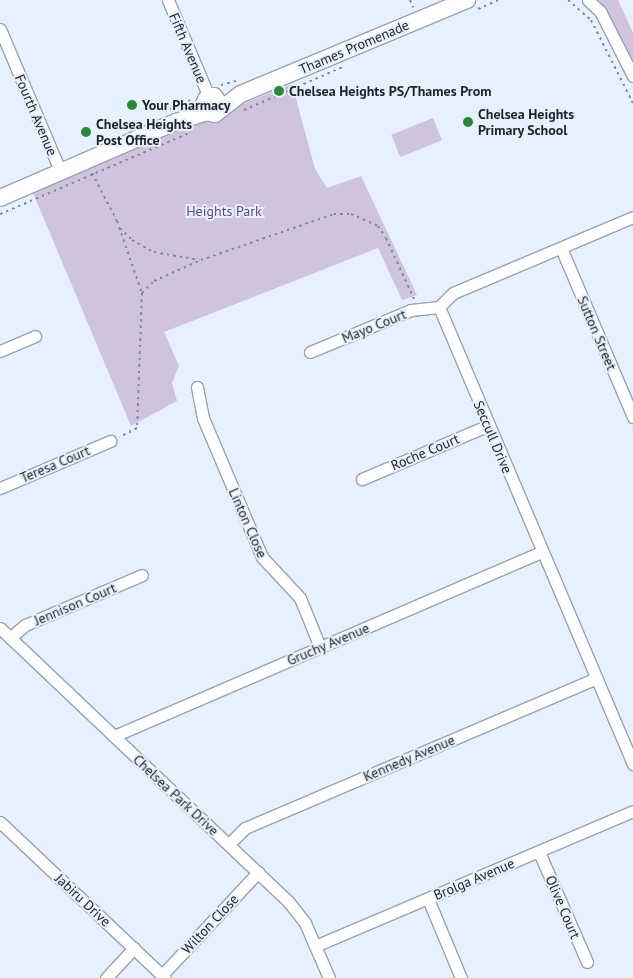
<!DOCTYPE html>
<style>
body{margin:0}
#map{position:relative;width:633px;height:978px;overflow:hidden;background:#e7f0fd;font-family:"PT Sans",sans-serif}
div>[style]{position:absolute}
.green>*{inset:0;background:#cfc3de;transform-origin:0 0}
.path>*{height:2px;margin-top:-1px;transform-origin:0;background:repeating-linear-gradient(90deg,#838993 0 2.5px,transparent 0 6.5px)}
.roads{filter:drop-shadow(1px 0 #98a2b2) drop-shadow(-1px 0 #98a2b2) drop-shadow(0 1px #98a2b2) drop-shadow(0 -1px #98a2b2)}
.minor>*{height:11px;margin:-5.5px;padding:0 5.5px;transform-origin:5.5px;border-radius:5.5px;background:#fff}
.secondary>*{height:16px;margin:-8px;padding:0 8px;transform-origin:8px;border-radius:8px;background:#fff}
.dots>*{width:14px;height:14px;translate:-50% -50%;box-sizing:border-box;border:2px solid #e7f0fd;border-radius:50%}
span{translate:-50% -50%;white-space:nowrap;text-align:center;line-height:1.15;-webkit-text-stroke:4px #e7f0fd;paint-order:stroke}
.street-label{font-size:14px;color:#1f2329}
.poi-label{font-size:14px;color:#1f2329;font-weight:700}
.left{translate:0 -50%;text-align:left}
.park-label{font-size:14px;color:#5e4875}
</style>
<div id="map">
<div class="green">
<i style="clip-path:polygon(597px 0,618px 0,633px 33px,633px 63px,604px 6px)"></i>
<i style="clip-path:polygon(292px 84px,315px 169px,327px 188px,361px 176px,417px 295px,402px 300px,378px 248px,164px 332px,179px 366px,172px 383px,177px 401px,131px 426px,33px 193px,207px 119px,224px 118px,238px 106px)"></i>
<i style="left:433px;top:118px;width:24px;height:45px;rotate:68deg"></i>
</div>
<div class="path">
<i style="left:410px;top:0;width:8px;rotate:67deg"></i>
<i style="left:568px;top:0;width:30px;rotate:41deg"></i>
<i style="left:591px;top:20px;width:93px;rotate:63.2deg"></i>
<i style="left:478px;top:9px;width:22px;rotate:-24deg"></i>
<i style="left:221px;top:85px;width:16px;rotate:-15deg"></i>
<i style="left:170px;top:109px;width:23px;rotate:-23deg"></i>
<i style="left:244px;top:110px;width:108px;rotate:-23.5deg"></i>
<i style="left:92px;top:173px;width:54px;rotate:62.5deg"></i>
<i style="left:117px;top:221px;width:76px;rotate:70.9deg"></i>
<i style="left:142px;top:293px;width:135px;rotate:92.1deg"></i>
<i style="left:137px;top:428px;width:20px;rotate:153deg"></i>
<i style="left:0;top:214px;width:208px;rotate:-23.2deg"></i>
<i style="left:120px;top:228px;width:17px;rotate:45deg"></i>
<i style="left:132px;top:240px;width:25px;rotate:29deg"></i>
<i style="left:154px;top:252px;width:46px;rotate:10.1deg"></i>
<i style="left:142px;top:293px;width:17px;rotate:-45deg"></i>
<i style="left:154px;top:281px;width:51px;rotate:-24.1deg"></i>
<i style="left:201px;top:260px;width:141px;rotate:-19.1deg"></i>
<i style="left:334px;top:214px;width:17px"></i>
<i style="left:351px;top:214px;width:30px;rotate:24deg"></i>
<i style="left:378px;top:226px;width:14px;rotate:56deg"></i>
<i style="left:386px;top:238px;width:67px;rotate:65.3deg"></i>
</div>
<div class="roads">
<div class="minor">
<i style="left:168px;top:0;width:105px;rotate:67.1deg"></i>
<i style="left:588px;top:0;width:16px;rotate:43deg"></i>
<i style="left:600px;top:11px;width:73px;rotate:63.1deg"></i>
<i style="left:0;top:29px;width:156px;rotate:67deg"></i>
<i style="left:633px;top:217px;width:195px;rotate:157.1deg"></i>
<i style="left:453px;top:293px;width:20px;rotate:135deg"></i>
<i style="left:439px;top:307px;width:497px;rotate:67deg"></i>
<i style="left:561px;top:248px;width:184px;rotate:66.9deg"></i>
<i style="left:0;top:351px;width:38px;rotate:-23deg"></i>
<i style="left:310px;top:352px;width:109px;rotate:-22.6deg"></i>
<i style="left:411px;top:310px;width:28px;rotate:-6deg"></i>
<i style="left:197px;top:387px;width:32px;rotate:79deg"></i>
<i style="left:203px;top:418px;width:151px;rotate:67deg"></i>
<i style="left:262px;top:557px;width:56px;rotate:47.2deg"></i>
<i style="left:300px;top:598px;width:53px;rotate:67.8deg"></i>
<i style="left:362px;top:479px;width:138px;rotate:-23deg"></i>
<i style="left:0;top:488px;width:120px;rotate:-23.1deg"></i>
<i style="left:0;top:628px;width:397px;rotate:43.5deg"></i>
<i style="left:288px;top:901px;width:28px;rotate:52deg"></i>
<i style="left:305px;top:923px;width:60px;rotate:66.4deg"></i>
<i style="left:10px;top:638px;width:20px;rotate:-41deg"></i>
<i style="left:25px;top:625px;width:127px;rotate:-23.1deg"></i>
<i style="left:114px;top:736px;width:466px;rotate:-23.3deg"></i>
<i style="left:0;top:822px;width:227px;rotate:43.4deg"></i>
<i style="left:229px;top:844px;width:23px;rotate:-45deg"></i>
<i style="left:245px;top:828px;width:382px;rotate:-23.1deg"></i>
<i style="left:539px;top:852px;width:120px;rotate:66.4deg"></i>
<i style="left:428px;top:899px;width:86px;rotate:67.3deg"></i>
<i style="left:315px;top:946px;width:345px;rotate:-23deg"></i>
<i style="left:162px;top:975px;width:141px;rotate:-47deg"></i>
<i style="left:106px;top:978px;width:41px;rotate:-47deg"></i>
</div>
<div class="secondary">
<i style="left:221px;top:106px;width:12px;rotate:-125deg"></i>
<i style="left:214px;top:96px;width:7px;rotate:164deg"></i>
<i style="left:207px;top:98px;width:7px;rotate:117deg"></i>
<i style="left:204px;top:104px;width:9px;rotate:69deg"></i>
<i style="left:207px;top:112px;width:8px;rotate:14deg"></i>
<i style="left:215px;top:114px;width:33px;rotate:-38deg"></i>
<i style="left:241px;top:94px;width:245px;rotate:-22.6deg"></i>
<i style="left:0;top:198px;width:192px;rotate:-23.4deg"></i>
<i style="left:176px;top:122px;width:33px;rotate:-18deg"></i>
</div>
</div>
<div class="dots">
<i style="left:279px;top:91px;background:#2b8737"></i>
<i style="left:132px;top:105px;background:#2b8737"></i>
<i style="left:468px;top:122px;background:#2b8737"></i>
<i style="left:86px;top:132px;background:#2b8737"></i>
</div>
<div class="street-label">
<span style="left:354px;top:47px;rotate:-23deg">Thames Promenade</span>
<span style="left:188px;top:48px;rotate:67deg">Fifth Avenue</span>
<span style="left:36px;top:115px;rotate:67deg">Fourth Avenue</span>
<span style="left:374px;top:326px;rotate:-22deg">Mayo Court</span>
<span style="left:597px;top:333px;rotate:67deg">Sutton Street</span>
<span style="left:493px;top:437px;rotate:67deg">Seccull Drive</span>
<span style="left:425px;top:452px;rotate:-23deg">Roche Court</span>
<span style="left:55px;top:464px;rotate:-23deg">Teresa Court</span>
<span style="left:248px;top:523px;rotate:66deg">Linton Close</span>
<span style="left:75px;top:604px;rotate:-23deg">Jennison Court</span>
<span style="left:328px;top:644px;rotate:-23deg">Gruchy Avenue</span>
<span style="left:409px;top:758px;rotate:-23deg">Kennedy Avenue</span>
<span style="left:176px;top:795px;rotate:43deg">Chelsea Park Drive</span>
<span style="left:474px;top:879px;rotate:-23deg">Brolga Avenue</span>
<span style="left:83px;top:900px;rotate:43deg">Jabiru Drive</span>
<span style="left:563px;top:907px;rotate:67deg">Olive Court</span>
<span style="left:210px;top:924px;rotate:-47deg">Wilton Close</span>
</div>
<div class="poi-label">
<span class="left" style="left:289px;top:91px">Chelsea Heights PS/Thames Prom</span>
<span class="left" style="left:142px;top:105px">Your Pharmacy</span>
<span class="left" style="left:478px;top:122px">Chelsea Heights<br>Primary School</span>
<span class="left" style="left:96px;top:132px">Chelsea Heights<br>Post Office</span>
</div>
<div class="park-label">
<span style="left:224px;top:211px">Heights Park</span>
</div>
</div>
